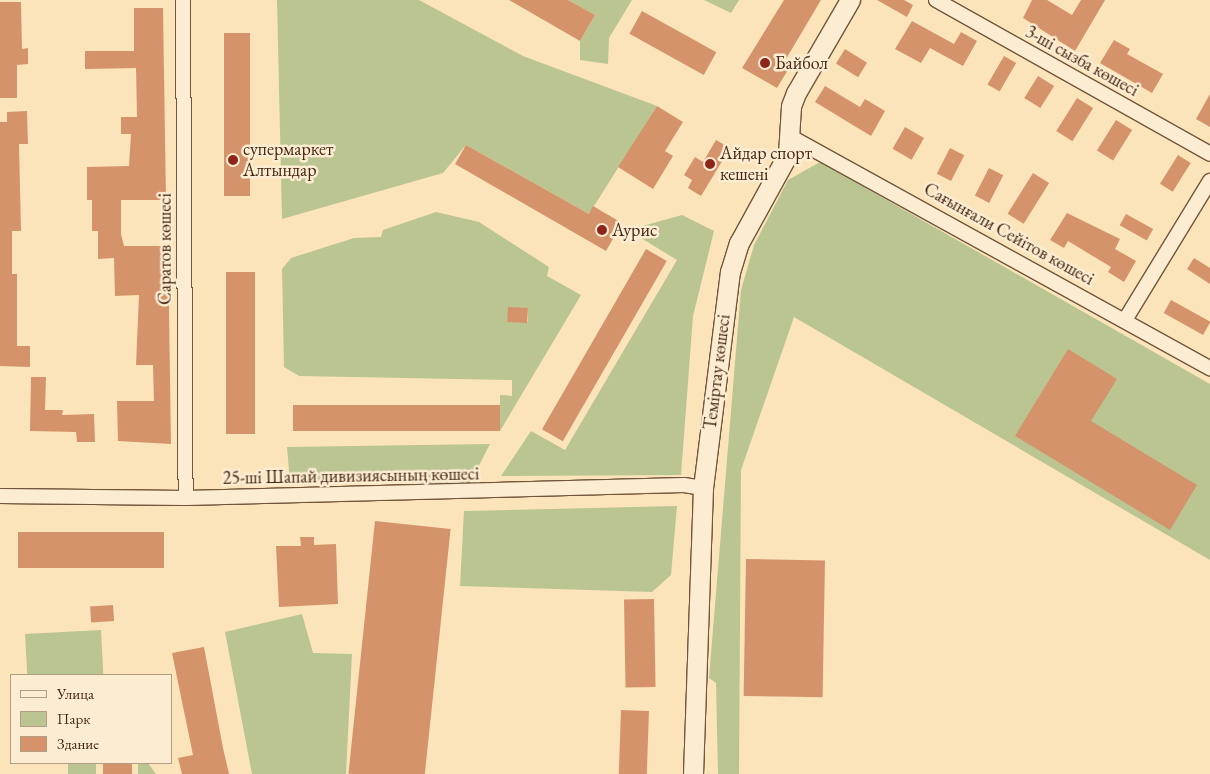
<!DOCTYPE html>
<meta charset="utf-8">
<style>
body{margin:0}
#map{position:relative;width:1210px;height:774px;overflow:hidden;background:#fbe4b9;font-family:"EB Garamond",serif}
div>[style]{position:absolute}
.green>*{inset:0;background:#bbc592;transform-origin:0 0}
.building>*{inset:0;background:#d5936b;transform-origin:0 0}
.roads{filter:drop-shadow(1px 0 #72563c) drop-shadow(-1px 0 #72563c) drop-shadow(0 1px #72563c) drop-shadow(0 -1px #72563c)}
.street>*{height:14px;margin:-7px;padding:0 7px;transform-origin:7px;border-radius:7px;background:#fcedd2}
.secondary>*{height:19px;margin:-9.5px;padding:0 9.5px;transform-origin:9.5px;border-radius:9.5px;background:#fcedd2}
.dots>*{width:14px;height:14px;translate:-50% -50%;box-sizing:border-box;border:2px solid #fcedd2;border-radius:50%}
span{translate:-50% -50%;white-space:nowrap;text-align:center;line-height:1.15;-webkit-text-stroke:5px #fcedd2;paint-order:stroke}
.street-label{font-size:18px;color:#452612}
.poi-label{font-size:18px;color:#452612}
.left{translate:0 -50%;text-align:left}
.legend{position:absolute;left:10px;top:674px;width:162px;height:90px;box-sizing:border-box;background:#fcedd2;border:1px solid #b39d85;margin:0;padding:6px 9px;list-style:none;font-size:15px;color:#452612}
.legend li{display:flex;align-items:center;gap:10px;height:25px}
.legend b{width:25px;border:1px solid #b39d85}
</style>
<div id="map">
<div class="green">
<i style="clip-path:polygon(277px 0,419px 0,523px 56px,657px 106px,589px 214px,466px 145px,443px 173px,282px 219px)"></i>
<i style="clip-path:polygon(568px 0,632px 0,609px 38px,608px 64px,580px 60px,580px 41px,595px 15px)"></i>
<i style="clip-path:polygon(704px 0,739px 0,731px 13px)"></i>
<i style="clip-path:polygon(820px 162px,1210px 384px,1210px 560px,794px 317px,741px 470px,739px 774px,718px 774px,716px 683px,709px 678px,741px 290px,754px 245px,788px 180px)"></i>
<i style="clip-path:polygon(evenodd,436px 212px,479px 222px,549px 267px,547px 276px,581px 295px,500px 431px,500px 395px,512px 396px,512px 380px,299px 376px,284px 367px,282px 269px,291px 258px,354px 238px,381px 237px,383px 230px,436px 212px,508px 308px,528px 308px,528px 322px,508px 322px,508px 308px)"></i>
<i style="clip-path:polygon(682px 215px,714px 231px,693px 316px,681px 475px,501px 476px,531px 431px,565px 450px,677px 260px,641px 238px,639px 227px)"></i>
<i style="clip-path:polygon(490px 444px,470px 483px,290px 482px,287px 447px)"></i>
<i style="clip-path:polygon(677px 506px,671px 575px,652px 592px,460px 586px,464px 511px)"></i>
<i style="clip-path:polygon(302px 614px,313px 653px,352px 654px,346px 774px,252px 774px,225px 632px)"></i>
<i style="left:101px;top:630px;width:45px;height:76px;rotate:87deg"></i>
<i style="left:68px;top:763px;width:28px;height:11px"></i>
<i style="clip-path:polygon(138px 763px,148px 763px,156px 774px,138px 774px)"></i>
</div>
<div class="building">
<i style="clip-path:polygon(509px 0,568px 0,595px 15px,580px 41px)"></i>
<i style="clip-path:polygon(784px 0,821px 0,786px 59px,792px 63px,777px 88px,742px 68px)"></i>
<i style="clip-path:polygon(877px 0,904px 0,913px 5px,907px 17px)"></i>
<i style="clip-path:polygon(1032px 0,1047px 0,1072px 15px,1081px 0,1105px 0,1075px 51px,1023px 18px)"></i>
<i style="clip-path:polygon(0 2px,21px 2px,22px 49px,28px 48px,28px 64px,17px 65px,17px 98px,0 98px)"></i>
<i style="clip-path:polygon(134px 8px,163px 8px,166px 200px,121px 200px,121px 234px,124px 246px,168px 246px,171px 444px,118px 441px,117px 401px,154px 401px,153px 365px,136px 365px,139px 295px,115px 296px,114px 258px,98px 259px,98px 231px,92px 231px,92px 200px,87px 200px,87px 167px,129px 166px,131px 134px,121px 134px,121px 117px,137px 117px,136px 68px,85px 69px,85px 51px,134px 51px)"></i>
<i style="left:642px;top:11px;width:85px;height:26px;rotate:29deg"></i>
<i style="clip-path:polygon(912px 21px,954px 44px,961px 32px,977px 41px,963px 66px,930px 48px,921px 63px,895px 49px)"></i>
<i style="left:224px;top:33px;width:26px;height:163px"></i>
<i style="clip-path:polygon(1114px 40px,1130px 49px,1127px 54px,1163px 74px,1152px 93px,1100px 63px)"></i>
<i style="left:845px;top:49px;width:26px;height:17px;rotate:32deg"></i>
<i style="left:1004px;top:56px;width:14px;height:33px;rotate:30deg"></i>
<i style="left:1038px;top:76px;width:19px;height:26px;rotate:32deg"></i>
<i style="clip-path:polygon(825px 86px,860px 107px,865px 99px,885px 111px,871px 136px,815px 102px)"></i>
<i style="clip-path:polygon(1210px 94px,1210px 127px,1196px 119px)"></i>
<i style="left:1077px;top:98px;width:19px;height:39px;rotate:32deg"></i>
<i style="clip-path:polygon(657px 106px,683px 122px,665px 151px,673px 156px,653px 189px,618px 167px)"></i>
<i style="clip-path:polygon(27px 111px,28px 144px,19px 144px,21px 231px,12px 231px,12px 274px,17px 274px,17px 346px,30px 346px,30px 367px,0 366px,0 122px,7px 122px,7px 112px)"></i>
<i style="left:1116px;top:120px;width:19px;height:36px;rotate:32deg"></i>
<i style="left:905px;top:127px;width:22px;height:25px;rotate:30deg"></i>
<i style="clip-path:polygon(716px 140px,730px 148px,701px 196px,688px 188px,692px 180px,684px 175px,695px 157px,703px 162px)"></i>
<i style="clip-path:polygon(466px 145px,589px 214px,593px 206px,622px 223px,606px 251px,455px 164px)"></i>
<i style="left:950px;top:148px;width:16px;height:29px;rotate:27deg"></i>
<i style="left:1178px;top:155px;width:15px;height:34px;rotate:32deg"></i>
<i style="left:989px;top:168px;width:16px;height:31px;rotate:27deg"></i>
<i style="left:1033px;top:173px;width:19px;height:48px;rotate:32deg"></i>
<i style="clip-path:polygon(1067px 213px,1120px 239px,1115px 249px,1136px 261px,1124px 282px,1108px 272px,1111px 267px,1068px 241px,1064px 248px,1050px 240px)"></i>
<i style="left:1126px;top:214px;width:31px;height:13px;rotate:29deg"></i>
<i style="left:646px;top:249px;width:24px;height:208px;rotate:30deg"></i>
<i style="clip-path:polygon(1194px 258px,1210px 268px,1210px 284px,1187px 269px)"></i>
<i style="left:226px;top:272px;width:29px;height:162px"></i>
<i style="left:1171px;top:300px;width:45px;height:15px;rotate:29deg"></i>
<i style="left:508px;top:307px;width:20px;height:15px;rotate:3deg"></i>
<i style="clip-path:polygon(1068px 349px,1117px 379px,1091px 421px,1197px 485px,1170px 530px,1015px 436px)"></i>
<i style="clip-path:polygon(31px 377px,46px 377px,45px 410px,63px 410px,62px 415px,94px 414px,95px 442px,77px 442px,76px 432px,30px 431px)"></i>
<i style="left:500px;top:405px;width:26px;height:207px;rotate:90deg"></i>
<i style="left:375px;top:521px;width:76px;height:254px;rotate:6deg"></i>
<i style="left:164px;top:532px;width:36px;height:146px;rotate:90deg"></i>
<i style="clip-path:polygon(300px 537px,314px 537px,314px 545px,336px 544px,338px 604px,279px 607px,276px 546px,301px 546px)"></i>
<i style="left:746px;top:559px;width:79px;height:137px;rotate:1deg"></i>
<i style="left:654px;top:599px;width:88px;height:30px;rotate:89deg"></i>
<i style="left:113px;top:605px;width:16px;height:23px;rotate:86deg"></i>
<i style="clip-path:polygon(204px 647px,223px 748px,229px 774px,182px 774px,178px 758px,193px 755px,172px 653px)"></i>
<i style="left:621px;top:710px;width:28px;height:64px;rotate:2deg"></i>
<i style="left:103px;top:763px;width:29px;height:11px"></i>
</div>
<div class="roads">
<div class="street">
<i style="left:183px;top:0;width:498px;rotate:89.7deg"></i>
<i style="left:936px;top:0;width:314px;rotate:29.3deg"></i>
<i style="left:789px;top:136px;width:481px;rotate:28.9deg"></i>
<i style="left:1125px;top:320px;width:163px;rotate:-58.6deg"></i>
<i style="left:0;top:496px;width:186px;rotate:0.6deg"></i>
<i style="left:186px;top:498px;width:498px;rotate:-1.5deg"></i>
<i style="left:684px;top:485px;width:19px;rotate:9deg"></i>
</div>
<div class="secondary">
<i style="left:693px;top:774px;width:286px;rotate:-88deg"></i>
<i style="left:703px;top:488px;width:218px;rotate:-82.9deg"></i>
<i style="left:730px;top:272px;width:30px;rotate:-73deg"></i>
<i style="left:739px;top:243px;width:102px;rotate:-61.2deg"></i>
<i style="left:788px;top:154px;width:48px;rotate:-86.4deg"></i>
<i style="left:791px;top:106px;width:14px;rotate:-69deg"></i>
<i style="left:796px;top:93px;width:108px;rotate:-59.9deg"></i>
</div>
</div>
<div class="dots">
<i style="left:765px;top:63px;background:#8f2418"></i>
<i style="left:233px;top:160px;background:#8f2418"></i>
<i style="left:710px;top:164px;background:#8f2418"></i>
<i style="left:602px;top:230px;background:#8f2418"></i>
</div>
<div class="street-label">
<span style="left:1082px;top:61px;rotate:29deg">3-ші сызба көшесі</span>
<span style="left:1009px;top:234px;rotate:29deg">Сағынғали Сейітов көшесі</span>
<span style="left:165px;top:249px;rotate:-90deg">Саратов көшесі</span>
<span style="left:717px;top:372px;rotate:-83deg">Теміртау көшесі</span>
<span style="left:351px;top:476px;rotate:-1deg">25-ші Шапай дивизиясының көшесі</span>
</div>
<div class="poi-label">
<span class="left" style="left:775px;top:63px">Байбол</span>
<span class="left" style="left:243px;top:160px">супермаркет<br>Алтындар</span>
<span class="left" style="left:720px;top:164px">Айдар спорт<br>кешені</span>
<span class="left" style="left:612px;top:230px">Аурис</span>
</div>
<ul class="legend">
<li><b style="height:6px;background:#fcedd2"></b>Улица</li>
<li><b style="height:14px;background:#bbc592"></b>Парк</li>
<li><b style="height:14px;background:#d5936b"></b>Здание</li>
</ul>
</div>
